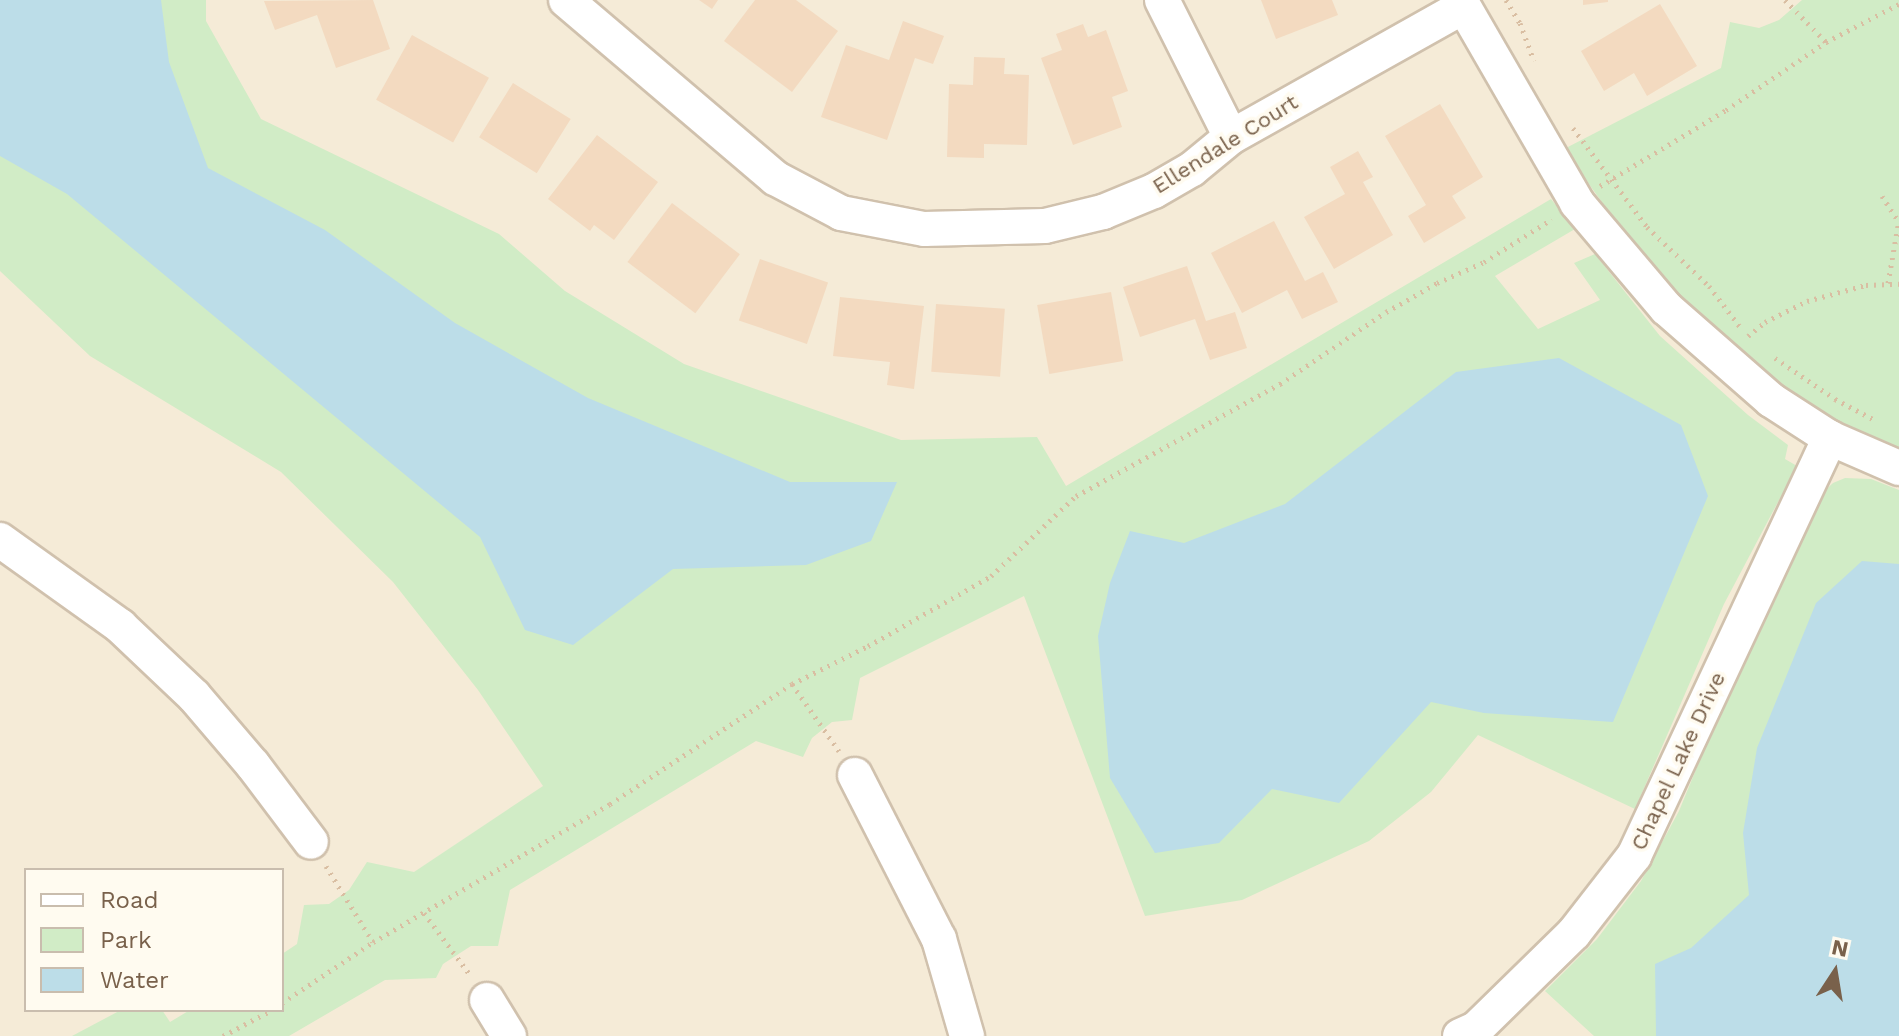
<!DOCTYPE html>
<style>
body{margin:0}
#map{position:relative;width:1899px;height:1036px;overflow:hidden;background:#fdf7e9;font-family:"Work Sans",sans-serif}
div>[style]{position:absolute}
.residential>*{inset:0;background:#f5ebd7}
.green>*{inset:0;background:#d1ecc6}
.water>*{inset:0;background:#bcdde8}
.building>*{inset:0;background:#f3dac0;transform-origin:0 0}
.path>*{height:5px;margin-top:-2.5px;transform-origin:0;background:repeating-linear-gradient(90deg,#d9bea2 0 2px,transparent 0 8px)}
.roads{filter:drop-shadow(2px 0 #d0c1ad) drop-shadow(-2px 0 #d0c1ad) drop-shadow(0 2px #d0c1ad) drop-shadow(0 -2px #d0c1ad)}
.minor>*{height:34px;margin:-17px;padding:0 17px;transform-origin:17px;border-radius:17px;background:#fff}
span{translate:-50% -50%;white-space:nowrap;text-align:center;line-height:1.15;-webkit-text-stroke:7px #fffbf0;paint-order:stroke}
.street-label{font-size:22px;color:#79614b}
.legend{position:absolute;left:24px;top:868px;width:260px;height:144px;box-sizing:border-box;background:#fffbf0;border:2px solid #c9bdae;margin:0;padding:10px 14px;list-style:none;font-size:24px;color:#79614b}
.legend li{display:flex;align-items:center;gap:16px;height:40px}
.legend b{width:40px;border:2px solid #c9bdae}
.north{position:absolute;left:1795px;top:932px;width:80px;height:80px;-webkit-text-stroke:6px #fffbf0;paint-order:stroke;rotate:12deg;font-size:22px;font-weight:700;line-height:32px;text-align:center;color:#79614b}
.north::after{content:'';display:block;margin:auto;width:28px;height:36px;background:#79614b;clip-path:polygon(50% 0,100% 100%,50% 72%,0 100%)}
</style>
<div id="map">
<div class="residential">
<i style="clip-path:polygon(evenodd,0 0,1899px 0,1899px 1036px,0 1036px,0 0,26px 870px,282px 870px,282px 1010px,26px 1010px,26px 870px)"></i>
</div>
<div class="green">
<i style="clip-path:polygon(0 0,206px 0,206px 21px,261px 119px,499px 234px,565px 291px,684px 364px,901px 440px,1037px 437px,1066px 486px,1551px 199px,1575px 229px,1495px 276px,1538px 329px,1600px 300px,1574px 263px,1595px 254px,1660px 336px,1748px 415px,1788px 445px,1785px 459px,1797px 466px,1724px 604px,1635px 809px,1478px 735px,1431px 792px,1369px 841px,1242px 900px,1145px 916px,1024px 596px,860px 678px,852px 720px,832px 722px,812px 738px,803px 757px,756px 741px,510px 890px,498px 946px,471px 946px,443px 964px,436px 978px,385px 980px,289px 1036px,72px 1036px,121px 1010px,162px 1010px,170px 1022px,190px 1010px,282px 1010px,282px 954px,297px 944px,304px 905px,329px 904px,349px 890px,367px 862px,414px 872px,543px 786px,478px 690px,393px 582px,281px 472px,90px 356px,0 271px)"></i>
<i style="clip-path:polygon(1802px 0,1899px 0,1899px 453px,1801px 407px,1671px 290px,1611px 215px,1564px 149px,1721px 68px,1730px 22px,1759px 28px,1779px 20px)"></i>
<i style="clip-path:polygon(1845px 478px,1871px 479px,1899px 490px,1899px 1036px,1594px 1036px,1545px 991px,1597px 939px,1641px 881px,1679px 811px,1747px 645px,1817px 498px,1833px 483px)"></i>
</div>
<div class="water">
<i style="clip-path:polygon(0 0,161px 0,169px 62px,208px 168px,325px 230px,455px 323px,588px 398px,790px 482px,897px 482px,871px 541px,806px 565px,673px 569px,573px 645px,525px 630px,480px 537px,67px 194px,0 156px)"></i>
<i style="clip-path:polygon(1559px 358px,1681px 425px,1708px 496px,1613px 722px,1484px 713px,1431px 702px,1339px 803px,1272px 789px,1219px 843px,1155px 853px,1110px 778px,1098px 636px,1110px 583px,1130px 531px,1184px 543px,1285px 504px,1456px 372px)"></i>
<i style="clip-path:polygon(1862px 561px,1899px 564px,1899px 1036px,1656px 1036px,1655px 964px,1691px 948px,1749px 895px,1743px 833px,1757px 748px,1816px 603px)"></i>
</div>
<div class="building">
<i style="clip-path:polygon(373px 0,390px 49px,336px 68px,317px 15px,275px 30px,264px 1px)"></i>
<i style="clip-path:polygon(699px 0,718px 0,712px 9px)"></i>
<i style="clip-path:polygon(755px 0,796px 0,838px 31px,792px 92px,724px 41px)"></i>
<i style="clip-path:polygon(1261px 0,1332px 0,1338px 15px,1276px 39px)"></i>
<i style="clip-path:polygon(1583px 0,1608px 0,1608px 2px,1583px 5px)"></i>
<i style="clip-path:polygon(1660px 4px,1697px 66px,1647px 96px,1634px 73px,1604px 91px,1581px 51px)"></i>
<i style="clip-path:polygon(903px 21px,944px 36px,933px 64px,915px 58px,887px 140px,821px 117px,846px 45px,889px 60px)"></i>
<i style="clip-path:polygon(1083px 24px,1088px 37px,1106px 30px,1128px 91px,1112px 97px,1122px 127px,1073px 145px,1041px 58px,1062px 50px,1056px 34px)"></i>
<i style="left:412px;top:35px;width:88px;height:74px;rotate:29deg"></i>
<i style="clip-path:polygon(974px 57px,1005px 58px,1004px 74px,1029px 75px,1027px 145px,984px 144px,984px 158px,947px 157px,949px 84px,973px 85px)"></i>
<i style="left:513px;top:83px;width:68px;height:64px;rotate:32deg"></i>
<i style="clip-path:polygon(1440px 104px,1483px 177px,1452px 196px,1466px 218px,1424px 243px,1408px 216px,1426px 205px,1385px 136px)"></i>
<i style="clip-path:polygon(597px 135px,658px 182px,614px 240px,594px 225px,590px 231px,548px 199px)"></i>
<i style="clip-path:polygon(1358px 151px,1373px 177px,1363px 182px,1393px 235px,1334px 269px,1304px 217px,1345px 194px,1330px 167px)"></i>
<i style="left:672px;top:203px;width:85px;height:74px;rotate:37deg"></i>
<i style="clip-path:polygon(1274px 221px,1305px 281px,1323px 272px,1338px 302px,1302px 319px,1287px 290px,1242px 313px,1211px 253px)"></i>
<i style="left:760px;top:259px;width:72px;height:65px;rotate:19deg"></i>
<i style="clip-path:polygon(1187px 266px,1206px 321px,1235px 312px,1247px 348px,1210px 360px,1195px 319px,1140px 337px,1123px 287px)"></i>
<i style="left:1111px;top:292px;width:70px;height:75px;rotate:80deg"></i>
<i style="clip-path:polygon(840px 297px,924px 306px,914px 389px,887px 385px,890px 362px,833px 356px)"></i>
<i style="left:936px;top:304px;width:69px;height:68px;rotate:4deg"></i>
</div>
<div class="path">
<i style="left:1506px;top:0;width:27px;rotate:59deg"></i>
<i style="left:1520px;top:23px;width:40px;rotate:69.8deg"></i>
<i style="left:1785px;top:0;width:59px;rotate:45.7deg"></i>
<i style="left:1573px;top:128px;width:124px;rotate:53.2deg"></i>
<i style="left:1647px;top:227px;width:86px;rotate:43.6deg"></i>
<i style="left:1709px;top:286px;width:53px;rotate:52.7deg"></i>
<i style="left:1600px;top:186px;width:147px;rotate:-31.1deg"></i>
<i style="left:1726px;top:110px;width:121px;rotate:-34.2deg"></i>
<i style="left:1826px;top:42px;width:82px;rotate:-27.5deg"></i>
<i style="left:1882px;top:196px;width:30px;rotate:57deg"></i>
<i style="left:1888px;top:283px;width:64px;rotate:-80.1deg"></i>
<i style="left:1748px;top:336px;width:22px;rotate:-39deg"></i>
<i style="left:1765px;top:322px;width:47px;rotate:-26.6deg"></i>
<i style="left:1807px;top:301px;width:61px;rotate:-15.2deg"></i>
<i style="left:1866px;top:285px;width:33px;rotate:-2deg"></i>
<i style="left:1775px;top:358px;width:73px;rotate:34.3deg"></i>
<i style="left:1835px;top:399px;width:45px;rotate:27.7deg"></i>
<i style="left:792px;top:684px;width:82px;rotate:55deg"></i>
<i style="left:326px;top:866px;width:89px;rotate:58.3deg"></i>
<i style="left:424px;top:913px;width:79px;rotate:53.3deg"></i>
<i style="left:282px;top:1003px;width:110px;rotate:-33.8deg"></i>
<i style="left:373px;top:942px;width:274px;rotate:-30.2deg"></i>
<i style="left:610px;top:804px;width:218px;rotate:-33.4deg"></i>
<i style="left:792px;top:684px;width:85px;rotate:-26.6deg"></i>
<i style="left:868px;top:646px;width:142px;rotate:-29.6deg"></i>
<i style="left:991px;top:576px;width:117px;rotate:-43.3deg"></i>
<i style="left:1076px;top:496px;width:233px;rotate:-28.8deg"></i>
<i style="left:1280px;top:384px;width:128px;rotate:-34.2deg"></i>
<i style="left:1386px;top:312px;width:59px;rotate:-29.6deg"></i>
<i style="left:1437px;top:283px;width:51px;rotate:-24.1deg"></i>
<i style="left:1484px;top:262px;width:80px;rotate:-32.3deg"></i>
<i style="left:223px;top:1036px;width:55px;rotate:-28deg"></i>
</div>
<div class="roads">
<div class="minor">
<i style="left:566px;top:0;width:275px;rotate:40.4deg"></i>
<i style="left:775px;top:178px;width:75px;rotate:27.9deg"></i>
<i style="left:841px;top:213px;width:85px;rotate:10.9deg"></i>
<i style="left:924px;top:229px;width:121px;rotate:-1.4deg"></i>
<i style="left:1045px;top:226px;width:60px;rotate:-13.6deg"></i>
<i style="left:1103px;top:212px;width:55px;rotate:-22.4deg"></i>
<i style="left:1154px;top:191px;width:44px;rotate:-30.1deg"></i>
<i style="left:1192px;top:169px;width:50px;rotate:-39.4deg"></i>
<i style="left:1231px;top:137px;width:266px;rotate:-29.3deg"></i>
<i style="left:1162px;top:0;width:153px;rotate:63.3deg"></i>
<i style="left:1460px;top:0;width:234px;rotate:60deg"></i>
<i style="left:1577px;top:203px;width:138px;rotate:49.7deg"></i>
<i style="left:1666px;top:308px;width:140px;rotate:41.2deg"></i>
<i style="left:1771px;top:400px;width:70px;rotate:32.8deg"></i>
<i style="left:1830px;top:438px;width:75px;rotate:23.5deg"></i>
<i style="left:0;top:540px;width:148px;rotate:35.6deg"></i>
<i style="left:120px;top:626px;width:102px;rotate:43.4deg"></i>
<i style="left:194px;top:696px;width:91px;rotate:49.5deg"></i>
<i style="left:253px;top:765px;width:96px;rotate:53deg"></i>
<i style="left:855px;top:775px;width:184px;rotate:62.9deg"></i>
<i style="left:939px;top:939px;width:101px;rotate:73.9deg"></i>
<i style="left:487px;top:1000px;width:42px;rotate:58.6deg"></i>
<i style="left:1460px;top:1036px;width:17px;rotate:-24deg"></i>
<i style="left:1476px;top:1029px;width:137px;rotate:-44.4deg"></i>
<i style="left:1574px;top:933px;width:98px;rotate:-52.1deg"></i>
<i style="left:1634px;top:856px;width:462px;rotate:-64.9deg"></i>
</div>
</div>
<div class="street-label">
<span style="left:1225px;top:144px;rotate:-32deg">Ellendale Court</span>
<span style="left:1678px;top:761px;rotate:-65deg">Chapel Lake Drive</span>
</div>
<ul class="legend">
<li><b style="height:10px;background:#fff"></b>Road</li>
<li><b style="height:22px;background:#d1ecc6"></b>Park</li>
<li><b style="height:22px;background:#bcdde8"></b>Water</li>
</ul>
<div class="north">N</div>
</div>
